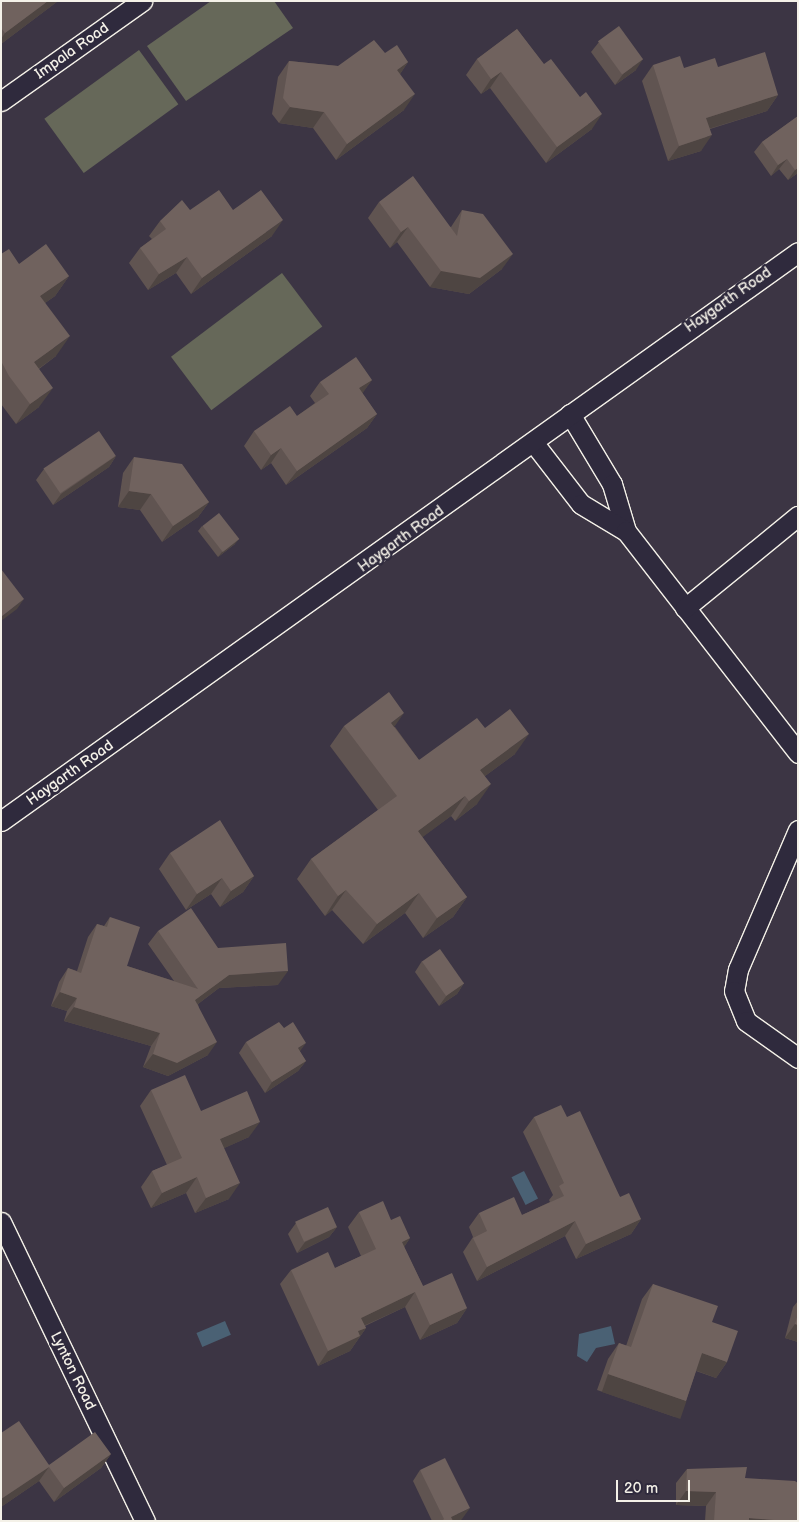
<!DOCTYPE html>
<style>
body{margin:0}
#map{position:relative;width:799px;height:1522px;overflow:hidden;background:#3c3544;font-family:"Balsamiq Sans",sans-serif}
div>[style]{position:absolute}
.green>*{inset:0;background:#666859;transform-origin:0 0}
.water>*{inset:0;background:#4a6174;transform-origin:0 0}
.roads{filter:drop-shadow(1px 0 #f4f1e8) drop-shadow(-1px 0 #f4f1e8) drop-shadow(0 1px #f4f1e8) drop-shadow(0 -1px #f4f1e8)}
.street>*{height:19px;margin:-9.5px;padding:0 9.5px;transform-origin:9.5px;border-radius:9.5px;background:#2f2a3d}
.wall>*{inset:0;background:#605451}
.shaded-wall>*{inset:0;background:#4e4542;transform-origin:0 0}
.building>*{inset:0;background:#70625e;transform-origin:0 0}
span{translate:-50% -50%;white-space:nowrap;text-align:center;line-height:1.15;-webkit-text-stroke:5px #2f2a3d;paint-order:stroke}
.street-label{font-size:15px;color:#f4f1e8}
.frame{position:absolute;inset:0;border:2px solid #f4f1e8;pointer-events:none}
.scale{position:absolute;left:616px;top:1480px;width:74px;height:22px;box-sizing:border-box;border:2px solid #f4f1e8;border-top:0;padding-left:6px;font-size:15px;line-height:18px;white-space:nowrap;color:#f4f1e8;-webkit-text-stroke:4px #2f2a3d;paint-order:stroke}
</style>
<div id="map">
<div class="green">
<i style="clip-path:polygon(211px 1px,274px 1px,293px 28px,186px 101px,147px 46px)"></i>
<i style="left:139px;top:50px;width:67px;height:117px;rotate:54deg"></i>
<i style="left:282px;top:273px;width:67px;height:139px;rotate:53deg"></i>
</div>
<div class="water">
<i style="left:524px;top:1171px;width:31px;height:14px;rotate:63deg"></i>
<i style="left:225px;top:1321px;width:15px;height:31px;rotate:67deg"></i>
<i style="clip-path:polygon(611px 1326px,615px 1344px,596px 1348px,587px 1362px,577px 1356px,579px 1334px)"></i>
</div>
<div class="roads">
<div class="street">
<i style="left:1px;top:101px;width:173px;rotate:-35.3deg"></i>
<i style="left:570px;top:414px;width:82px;rotate:59deg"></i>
<i style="left:612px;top:484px;width:49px;rotate:73.4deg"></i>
<i style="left:533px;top:442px;width:78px;rotate:52.3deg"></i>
<i style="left:581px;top:504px;width:52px;rotate:31deg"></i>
<i style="left:626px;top:531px;width:281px;rotate:52.2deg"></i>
<i style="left:685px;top:608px;width:146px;rotate:-39.2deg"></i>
<i style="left:1px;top:821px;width:979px;rotate:-35.52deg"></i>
<i style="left:798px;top:830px;width:151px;rotate:113.3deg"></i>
<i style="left:738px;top:969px;width:22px;rotate:100deg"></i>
<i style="left:734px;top:991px;width:32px;rotate:68deg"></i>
<i style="left:746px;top:1021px;width:64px;rotate:35.4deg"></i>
<i style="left:1px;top:1222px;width:332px;rotate:64.3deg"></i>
</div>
</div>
<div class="wall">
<i style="clip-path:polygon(1px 1px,58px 1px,1px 44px)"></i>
<i style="clip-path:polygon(517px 29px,592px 129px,546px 163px,490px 88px,481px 94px,466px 75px,477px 59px)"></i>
<i style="clip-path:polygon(599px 42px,636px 70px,615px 85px,591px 52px)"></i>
<i style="clip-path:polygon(385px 53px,408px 62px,400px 74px,404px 110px,336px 160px,313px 128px,279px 123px,272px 114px,278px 77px,289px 61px,338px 66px)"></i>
<i style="clip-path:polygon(653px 65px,684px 68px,778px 95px,767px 111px,710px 129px,701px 151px,668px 161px,642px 81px)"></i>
<i style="clip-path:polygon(798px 116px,798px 173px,788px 180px,779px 169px,771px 176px,754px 152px,762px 142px)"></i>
<i style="clip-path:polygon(379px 202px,451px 227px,462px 210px,502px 269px,469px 294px,430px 287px,397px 242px,390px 248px,368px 218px)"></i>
<i style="clip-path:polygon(190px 210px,233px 210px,272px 236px,191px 294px,176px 273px,148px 290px,129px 263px,140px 248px,152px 239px,149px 236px,160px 221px)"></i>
<i style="clip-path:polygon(1px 254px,19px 264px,69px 276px,55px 296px,45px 303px,56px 356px,39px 369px,39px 407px,16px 424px,1px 404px)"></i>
<i style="clip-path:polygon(372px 380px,362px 393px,377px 414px,367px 428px,286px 485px,271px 463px,261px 470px,244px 446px,254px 431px,297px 416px,315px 403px,310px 396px,320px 382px)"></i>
<i style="clip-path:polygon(116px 456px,109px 467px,53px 505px,36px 480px,44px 469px)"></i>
<i style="clip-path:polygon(134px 457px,209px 502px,198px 517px,162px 542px,140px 510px,118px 507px,123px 473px)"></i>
<i style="clip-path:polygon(202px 526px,235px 544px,218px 557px,198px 531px)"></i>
<i style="clip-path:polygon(344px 726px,395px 727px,419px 760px,485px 728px,515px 754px,485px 776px,477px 804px,455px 821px,451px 816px,422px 837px,467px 897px,453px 917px,423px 938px,405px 913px,363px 944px,332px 910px,325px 916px,297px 879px,311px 859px,378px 810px,330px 746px)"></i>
<i style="clip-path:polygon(170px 853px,254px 876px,243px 892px,220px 907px,211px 894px,186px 910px,159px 869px)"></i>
<i style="clip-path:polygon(110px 917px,127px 966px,174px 981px,148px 944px,158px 931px,218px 948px,278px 985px,219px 988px,198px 1004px,208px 1055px,168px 1076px,143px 1067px,151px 1046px,64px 1021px,67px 1011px,51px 1006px,59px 982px,68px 968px,77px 971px,88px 937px,97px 924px,104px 926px)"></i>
<i style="clip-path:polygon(422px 961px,464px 983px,457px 994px,439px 1006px,415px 972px)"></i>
<i style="clip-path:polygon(246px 1042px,300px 1052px,306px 1061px,298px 1071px,265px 1093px,239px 1053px)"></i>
<i style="clip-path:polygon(151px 1090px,201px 1111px,249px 1137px,224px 1148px,229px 1199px,195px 1213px,186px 1193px,151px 1208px,141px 1187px,152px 1171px,167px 1165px,140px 1106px)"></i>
<i style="clip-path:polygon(534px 1117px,567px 1117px,620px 1197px,641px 1219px,631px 1234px,576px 1259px,565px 1236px,477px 1281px,463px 1252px,473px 1237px,469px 1227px,479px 1213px,522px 1215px,550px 1202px,549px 1200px,553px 1195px,523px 1132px)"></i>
<i style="clip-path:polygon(359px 1212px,391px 1220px,410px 1238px,404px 1247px,423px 1286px,467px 1308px,457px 1323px,420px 1340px,405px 1307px,365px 1326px,366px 1328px,350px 1351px,318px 1366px,280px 1284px,291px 1270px,335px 1268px,361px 1256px,348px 1227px)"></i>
<i style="clip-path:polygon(296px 1223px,337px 1227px,329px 1237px,297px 1253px,288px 1234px)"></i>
<i style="clip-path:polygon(653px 1284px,712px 1322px,727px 1362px,716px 1378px,696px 1371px,686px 1401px,675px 1417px,597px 1390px,608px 1359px,619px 1343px,626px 1346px,642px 1299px)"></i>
<i style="clip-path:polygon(798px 1301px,798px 1342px,785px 1338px,793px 1307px)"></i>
<i style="clip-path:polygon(1px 1433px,49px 1465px,111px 1454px,101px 1468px,54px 1502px,39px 1481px,1px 1507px)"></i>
<i style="clip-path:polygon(687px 1469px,745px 1478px,798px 1521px,705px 1521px,706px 1506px,676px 1505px,676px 1483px)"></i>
<i style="clip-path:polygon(420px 1470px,462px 1519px,458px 1521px,432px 1521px,413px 1481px)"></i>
</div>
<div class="shaded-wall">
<i style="clip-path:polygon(48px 1px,58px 1px,1px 44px,1px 39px,5px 33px)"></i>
<i style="clip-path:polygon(643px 59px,636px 70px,615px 85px,623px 74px)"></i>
<i style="clip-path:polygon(408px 62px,398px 77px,397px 70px)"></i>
<i style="clip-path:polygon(501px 72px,490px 88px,481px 94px,491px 79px)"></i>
<i style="clip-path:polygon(415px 94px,404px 110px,336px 160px,347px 144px)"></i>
<i style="clip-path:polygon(778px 95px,767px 111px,695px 133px,706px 118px)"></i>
<i style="clip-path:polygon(290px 107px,324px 112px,313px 128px,279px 123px)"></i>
<i style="clip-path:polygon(602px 114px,592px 129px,546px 163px,557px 147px)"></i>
<i style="clip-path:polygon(712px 135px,701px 151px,668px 161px,679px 146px)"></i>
<i style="clip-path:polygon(787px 159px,779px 169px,771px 176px,778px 165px)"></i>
<i style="clip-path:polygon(798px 168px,798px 173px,788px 180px,795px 170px)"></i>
<i style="clip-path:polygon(283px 220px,272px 236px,191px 294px,202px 278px)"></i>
<i style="clip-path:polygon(408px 227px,397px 242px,390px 248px,401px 232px)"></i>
<i style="clip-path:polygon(513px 254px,502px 269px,469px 294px,430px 287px,441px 271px)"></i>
<i style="clip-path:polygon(187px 257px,176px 273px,148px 290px,159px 274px)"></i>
<i style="clip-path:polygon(69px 276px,55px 296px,26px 316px,40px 296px)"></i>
<i style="clip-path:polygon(70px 336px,56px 356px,20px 382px,34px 362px)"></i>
<i style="clip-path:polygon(372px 380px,362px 394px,359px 388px)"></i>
<i style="clip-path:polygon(53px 388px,39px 407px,16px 424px,30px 404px)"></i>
<i style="clip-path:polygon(377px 414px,367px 428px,286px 485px,297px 471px)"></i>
<i style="clip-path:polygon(281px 448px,271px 463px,261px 470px,271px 455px)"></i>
<i style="clip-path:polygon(116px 456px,109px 467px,53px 505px,61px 494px)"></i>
<i style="clip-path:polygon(129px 491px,151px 494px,140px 510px,118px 507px)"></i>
<i style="clip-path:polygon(209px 502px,198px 517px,162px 542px,173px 526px)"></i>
<i style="clip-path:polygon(239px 539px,235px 544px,218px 557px,222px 552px)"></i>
<i style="clip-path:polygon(24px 599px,17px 609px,1px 621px,1px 617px)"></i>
<i style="clip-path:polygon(404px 713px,390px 733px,391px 723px)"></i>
<i style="clip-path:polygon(529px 734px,515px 754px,466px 790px,480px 770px)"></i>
<i style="clip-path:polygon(491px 784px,477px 804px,455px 821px,469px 801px)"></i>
<i style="clip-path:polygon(465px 796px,451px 816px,404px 851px,418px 831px)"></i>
<i style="clip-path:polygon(254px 876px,243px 892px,220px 907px,231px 891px)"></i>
<i style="clip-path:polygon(222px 878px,211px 894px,186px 910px,197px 894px)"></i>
<i style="clip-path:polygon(346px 890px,332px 910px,325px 916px,338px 896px)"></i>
<i style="clip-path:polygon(419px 893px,405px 913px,363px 944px,377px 924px)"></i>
<i style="clip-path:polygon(467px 897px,453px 917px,423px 938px,437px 918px)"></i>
<i style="clip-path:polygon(288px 971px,278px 985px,219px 988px,186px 1013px,195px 1000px,229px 975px)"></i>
<i style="clip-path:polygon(464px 983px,457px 994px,439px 1006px,447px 995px)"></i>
<i style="clip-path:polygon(60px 992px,77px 998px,67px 1011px,51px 1006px)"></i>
<i style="clip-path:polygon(74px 1007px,160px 1033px,151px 1046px,64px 1021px)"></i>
<i style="clip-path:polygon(217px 1042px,208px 1055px,168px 1076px,143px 1067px,153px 1054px)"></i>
<i style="clip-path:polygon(306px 1043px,298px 1054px,298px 1048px)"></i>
<i style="clip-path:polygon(306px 1061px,298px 1071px,265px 1093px,272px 1082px)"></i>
<i style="clip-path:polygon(260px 1122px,249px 1137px,209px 1155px,220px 1139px)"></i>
<i style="clip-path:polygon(197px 1177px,186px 1193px,151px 1208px,162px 1193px)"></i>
<i style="clip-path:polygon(240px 1183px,229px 1199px,195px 1213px,206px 1198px)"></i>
<i style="clip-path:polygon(641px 1219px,631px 1234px,576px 1259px,586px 1244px)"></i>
<i style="clip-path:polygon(575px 1221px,565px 1236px,477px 1281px,487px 1267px)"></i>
<i style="clip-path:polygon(337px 1227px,329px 1237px,297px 1253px,305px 1242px)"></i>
<i style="clip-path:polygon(410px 1238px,400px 1253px,402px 1242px)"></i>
<i style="clip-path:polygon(415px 1292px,405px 1307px,350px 1332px,361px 1318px)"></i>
<i style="clip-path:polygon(467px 1308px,457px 1323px,420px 1340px,430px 1325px)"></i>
<i style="clip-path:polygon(795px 1324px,798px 1325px,798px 1342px,785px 1338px)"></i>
<i style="clip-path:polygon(366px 1328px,350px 1351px,318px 1366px,328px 1351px,358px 1331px)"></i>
<i style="clip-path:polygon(702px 1353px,727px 1362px,716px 1378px,692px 1369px)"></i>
<i style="left:608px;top:1374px;width:83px;height:19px;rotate:19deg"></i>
<i style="clip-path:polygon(111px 1454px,101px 1468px,54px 1502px,64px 1488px)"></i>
<i style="clip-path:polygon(49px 1467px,39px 1481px,1px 1507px,1px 1499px)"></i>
<i style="clip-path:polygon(686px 1491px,716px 1492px,706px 1506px,676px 1505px)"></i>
<i style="clip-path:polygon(470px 1508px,462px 1519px,458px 1521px,449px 1521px,451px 1517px)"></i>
<i style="clip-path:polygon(749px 1518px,774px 1520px,773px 1521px,747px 1521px)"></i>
</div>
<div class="building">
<i style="clip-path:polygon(1px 1px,12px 2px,48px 1px,5px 33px,1px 28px)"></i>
<i style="left:619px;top:26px;width:41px;height:26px;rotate:54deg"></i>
<i style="clip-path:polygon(517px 29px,544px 64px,551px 59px,580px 97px,586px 92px,602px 114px,557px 147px,501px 72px,491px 79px,477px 59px)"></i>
<i style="clip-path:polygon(374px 40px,385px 53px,397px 45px,408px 62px,397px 70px,415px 94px,347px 144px,324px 112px,290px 107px,283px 98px,289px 61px,338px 66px)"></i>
<i style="clip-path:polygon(765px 52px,778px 95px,706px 118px,712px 135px,679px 146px,653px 65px,680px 56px,684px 68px,715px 58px,718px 67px)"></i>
<i style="clip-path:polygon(798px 116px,798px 168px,795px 170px,787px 159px,778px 165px,762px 142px)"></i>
<i style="clip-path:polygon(413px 176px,457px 236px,462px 210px,483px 214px,513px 254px,480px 278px,441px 271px,408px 227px,401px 232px,379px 202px)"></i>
<i style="clip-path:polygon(219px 190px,233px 210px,261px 190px,283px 220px,202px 278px,187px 257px,159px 274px,140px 248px,166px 229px,160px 221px,182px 200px,190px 210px)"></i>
<i style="clip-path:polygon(46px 244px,69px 276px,40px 296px,70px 336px,34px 362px,53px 388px,30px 404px,9px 376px,1px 361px,1px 254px,9px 249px,19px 264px)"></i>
<i style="clip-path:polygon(356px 357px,372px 380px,359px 388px,377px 414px,297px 471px,281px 448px,271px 455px,254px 431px,290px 406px,297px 416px,329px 394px,320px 382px)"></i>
<i style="left:99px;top:431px;width:30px;height:67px;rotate:56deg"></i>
<i style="clip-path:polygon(134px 457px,182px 464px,209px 502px,173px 526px,151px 494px,129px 491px)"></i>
<i style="left:219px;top:513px;width:33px;height:21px;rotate:52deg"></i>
<i style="clip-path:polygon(1px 569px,24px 599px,1px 617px)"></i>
<i style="clip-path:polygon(389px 692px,404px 713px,391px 723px,419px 760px,477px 718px,485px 728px,510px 709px,529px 734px,480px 770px,491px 784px,469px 801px,465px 796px,418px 831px,467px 897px,437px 918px,419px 893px,377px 924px,346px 890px,338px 896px,311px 859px,397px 796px,344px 726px)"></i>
<i style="clip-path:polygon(220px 820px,254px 876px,231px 891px,222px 878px,197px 894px,170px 853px)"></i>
<i style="clip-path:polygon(191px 908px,218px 948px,286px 943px,288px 971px,229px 975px,195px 1000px,217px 1042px,177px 1063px,153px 1054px,160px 1033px,74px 1007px,77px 998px,60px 992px,68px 968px,81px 973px,97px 924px,107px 927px,110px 917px,140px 927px,127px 966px,198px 989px,158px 931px)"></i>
<i style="left:440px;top:949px;width:42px;height:22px;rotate:55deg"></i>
<i style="clip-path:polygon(279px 1022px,284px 1028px,293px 1022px,306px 1043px,298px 1048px,306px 1061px,272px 1082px,246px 1042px)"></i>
<i style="clip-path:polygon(185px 1075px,201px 1111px,247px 1091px,260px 1122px,220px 1139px,240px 1183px,206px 1198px,197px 1177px,162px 1193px,152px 1171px,182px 1158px,151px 1090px)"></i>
<i style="clip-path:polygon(561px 1105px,567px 1117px,580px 1111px,620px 1197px,629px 1193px,641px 1219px,586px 1244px,575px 1221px,487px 1267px,473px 1238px,487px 1231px,479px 1213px,514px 1197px,522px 1215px,564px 1196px,559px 1186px,564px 1183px,534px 1117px)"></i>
<i style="clip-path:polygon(383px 1201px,391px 1220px,400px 1216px,410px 1238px,402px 1242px,423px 1286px,452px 1273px,467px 1308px,430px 1325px,415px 1292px,361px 1318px,366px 1328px,358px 1331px,360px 1336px,328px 1351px,291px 1270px,328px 1252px,335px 1268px,376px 1249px,359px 1212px)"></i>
<i style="left:328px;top:1207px;width:22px;height:36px;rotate:66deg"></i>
<i style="clip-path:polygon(653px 1284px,718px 1306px,712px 1322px,738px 1331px,727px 1362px,702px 1353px,686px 1401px,608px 1374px,619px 1343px,631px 1347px)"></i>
<i style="clip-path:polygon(798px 1314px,798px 1325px,795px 1324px)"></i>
<i style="clip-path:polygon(19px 1421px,49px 1465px,95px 1432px,111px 1454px,64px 1488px,49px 1467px,1px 1499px,1px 1433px)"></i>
<i style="clip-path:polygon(445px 1458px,470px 1508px,451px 1517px,453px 1521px,442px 1521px,444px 1519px,420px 1470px)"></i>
<i style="clip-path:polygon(747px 1467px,745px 1478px,795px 1481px,798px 1483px,798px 1521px,776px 1521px,774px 1520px,749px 1518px,749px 1521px,714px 1521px,716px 1492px,686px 1491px,687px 1469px)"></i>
</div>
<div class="street-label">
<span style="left:72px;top:51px;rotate:-35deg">Impala Road</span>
<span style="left:728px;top:300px;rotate:-35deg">Haygarth Road</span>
<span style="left:401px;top:539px;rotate:-36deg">Haygarth Road</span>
<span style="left:70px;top:773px;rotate:-35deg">Haygarth Road</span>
<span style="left:73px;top:1371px;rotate:64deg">Lynton Road</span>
</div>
<div class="frame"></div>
<div class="scale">20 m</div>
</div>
